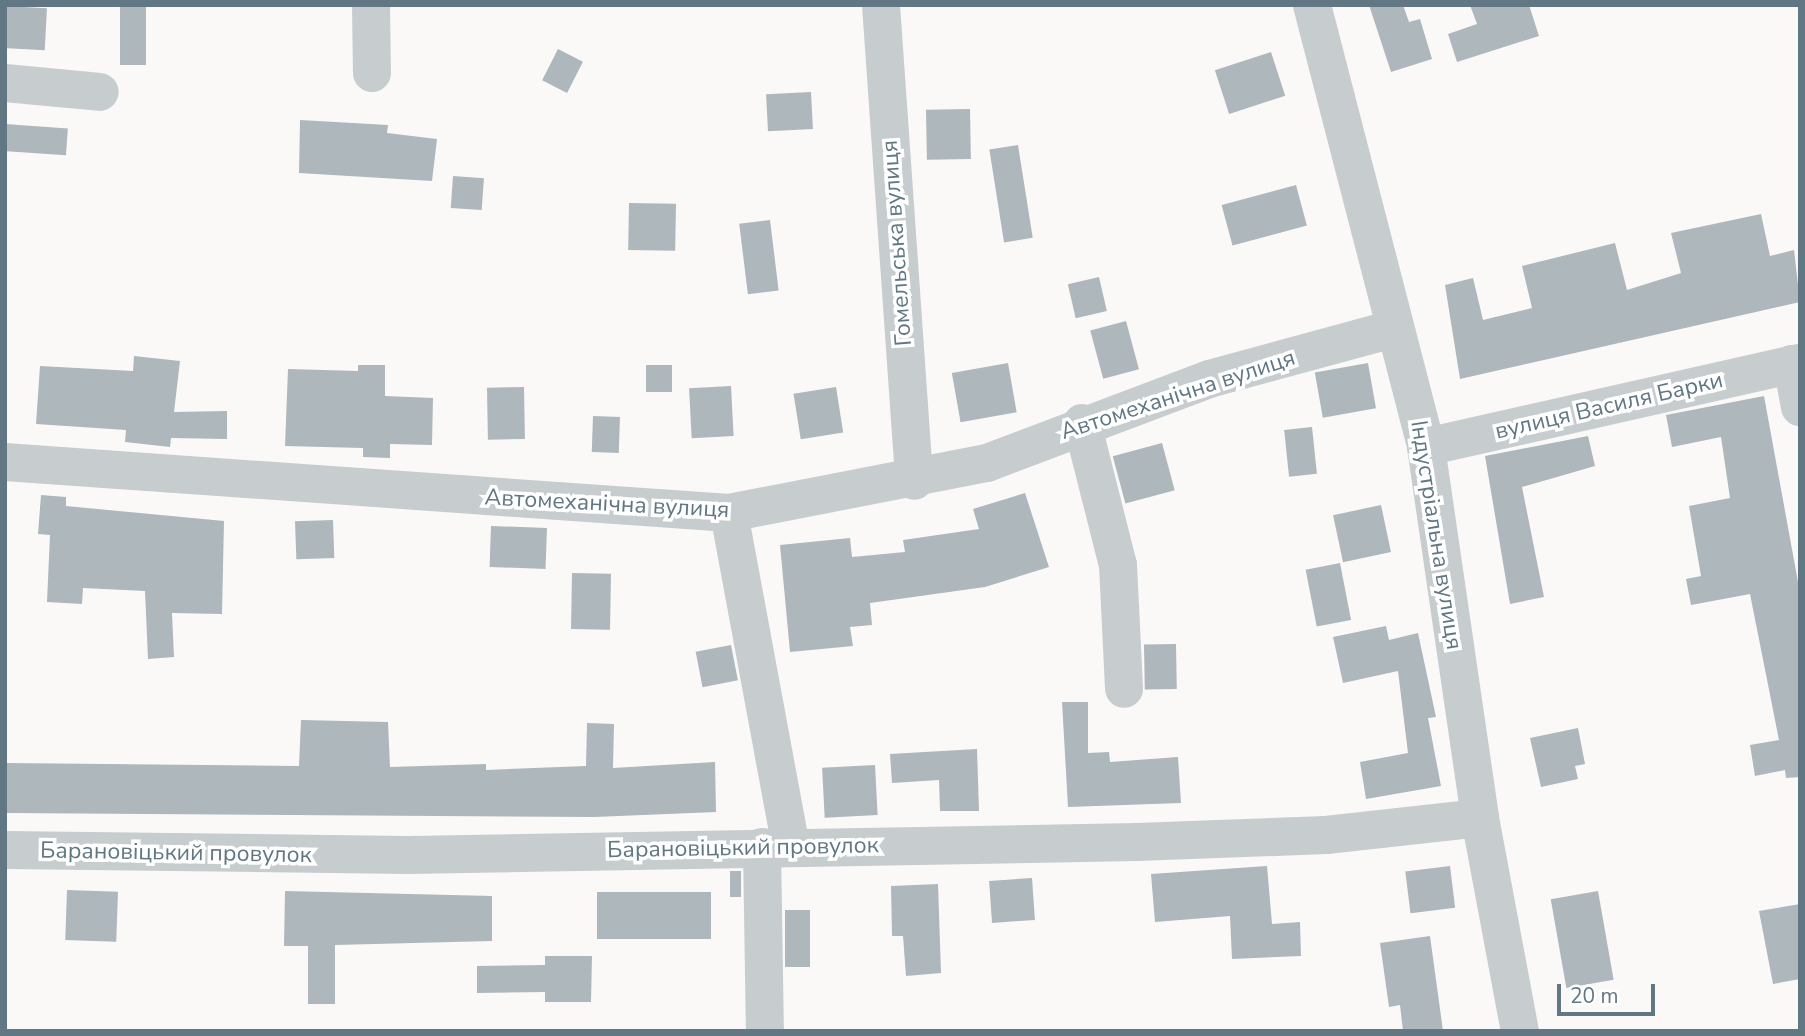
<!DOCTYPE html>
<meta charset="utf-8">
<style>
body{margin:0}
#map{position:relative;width:1805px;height:1036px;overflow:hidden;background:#faf9f7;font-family:"Nunito Sans",sans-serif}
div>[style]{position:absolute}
.building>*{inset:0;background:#adb7bc;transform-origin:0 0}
.minor>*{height:38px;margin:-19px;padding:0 19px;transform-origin:19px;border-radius:19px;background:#c7cccf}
span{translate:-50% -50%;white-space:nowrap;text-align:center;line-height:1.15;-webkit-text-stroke:7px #fff;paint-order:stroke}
.street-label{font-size:23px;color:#627784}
.frame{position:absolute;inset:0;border:7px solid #627784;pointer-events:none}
.scale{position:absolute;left:1557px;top:984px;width:98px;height:32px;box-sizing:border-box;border:4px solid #627784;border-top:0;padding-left:9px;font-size:21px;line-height:24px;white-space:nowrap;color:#627784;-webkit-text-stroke:5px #fff;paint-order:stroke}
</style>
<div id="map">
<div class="building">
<i style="left:120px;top:5px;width:26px;height:60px"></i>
<i style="clip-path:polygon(1369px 5px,1403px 5px,1409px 22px,1420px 19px,1432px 59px,1391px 72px)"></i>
<i style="clip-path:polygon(1470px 5px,1529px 5px,1539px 36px,1457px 62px,1448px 34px,1477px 24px)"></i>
<i style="left:5px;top:6px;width:42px;height:42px;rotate:3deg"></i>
<i style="left:558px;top:49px;width:28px;height:35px;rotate:27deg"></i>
<i style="left:1271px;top:52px;width:46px;height:59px;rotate:72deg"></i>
<i style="left:811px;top:92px;width:37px;height:45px;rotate:87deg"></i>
<i style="left:970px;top:109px;width:50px;height:44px;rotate:89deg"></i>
<i style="clip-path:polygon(300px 120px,388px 125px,387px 133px,437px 139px,432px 181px,299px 173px)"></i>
<i style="left:5px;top:124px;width:63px;height:27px;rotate:4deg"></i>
<i style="left:1018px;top:145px;width:94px;height:29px;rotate:81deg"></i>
<i style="left:453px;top:176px;width:31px;height:32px;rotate:4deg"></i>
<i style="left:1296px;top:185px;width:42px;height:77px;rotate:75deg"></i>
<i style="left:629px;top:203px;width:47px;height:47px;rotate:1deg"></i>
<i style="clip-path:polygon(1761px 214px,1770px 256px,1794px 250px,1800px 302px,1460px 379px,1445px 285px,1473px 278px,1483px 320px,1532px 308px,1522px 266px,1615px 243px,1627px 290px,1681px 273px,1671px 233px)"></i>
<i style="left:770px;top:220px;width:71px;height:31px;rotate:83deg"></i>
<i style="left:1099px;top:277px;width:35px;height:32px;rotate:77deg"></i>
<i style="left:1126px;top:321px;width:50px;height:37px;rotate:75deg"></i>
<i style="clip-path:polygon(134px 356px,180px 361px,174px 412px,227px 411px,227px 439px,171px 438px,170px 447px,125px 442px,126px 430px,36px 424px,40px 366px,133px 371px)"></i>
<i style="left:1008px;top:363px;width:50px;height:57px;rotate:80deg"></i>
<i style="left:1368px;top:363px;width:46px;height:54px;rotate:80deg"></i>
<i style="clip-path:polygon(358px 365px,385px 365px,385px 396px,433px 398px,432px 445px,390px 444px,390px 458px,363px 457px,363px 448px,285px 446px,288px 369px,358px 371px)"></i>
<i style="left:646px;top:365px;width:26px;height:27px"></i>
<i style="left:731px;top:386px;width:50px;height:42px;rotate:87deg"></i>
<i style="left:524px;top:387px;width:52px;height:37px;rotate:89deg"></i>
<i style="left:836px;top:387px;width:46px;height:43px;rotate:81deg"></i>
<i style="clip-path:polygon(1764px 396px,1800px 593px,1800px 777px,1786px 778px,1785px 770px,1755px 776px,1750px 745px,1779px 740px,1750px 594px,1691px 605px,1686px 579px,1701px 576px,1689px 506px,1730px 498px,1721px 437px,1672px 447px,1666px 415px)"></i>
<i style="left:593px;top:416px;width:27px;height:36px;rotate:2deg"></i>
<i style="left:1312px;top:427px;width:47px;height:28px;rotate:84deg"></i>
<i style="clip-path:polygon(1588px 436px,1595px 466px,1522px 487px,1544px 597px,1510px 604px,1485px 456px)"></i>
<i style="left:1162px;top:443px;width:49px;height:51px;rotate:75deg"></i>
<i style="clip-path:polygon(1025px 493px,1049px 567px,985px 587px,870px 603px,872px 625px,850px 627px,853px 646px,790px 652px,780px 545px,850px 538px,852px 557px,905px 552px,903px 540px,979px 529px,973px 509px)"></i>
<i style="clip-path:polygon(41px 495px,66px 497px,66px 506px,224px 521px,222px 614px,172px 613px,174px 657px,148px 659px,145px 591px,83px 588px,82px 604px,47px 602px,50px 535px,38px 534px)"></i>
<i style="left:1381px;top:505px;width:48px;height:49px;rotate:78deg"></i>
<i style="left:333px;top:520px;width:38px;height:38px;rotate:88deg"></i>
<i style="left:491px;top:526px;width:56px;height:41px;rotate:2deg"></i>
<i style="left:1340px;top:563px;width:58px;height:35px;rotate:79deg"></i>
<i style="left:572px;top:573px;width:39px;height:56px;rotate:1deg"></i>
<i style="clip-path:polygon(1386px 626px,1389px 640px,1418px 633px,1436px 717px,1428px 718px,1441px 786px,1366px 799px,1360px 762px,1408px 753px,1398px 671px,1343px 683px,1333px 637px)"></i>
<i style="left:1176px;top:644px;width:45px;height:32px;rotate:89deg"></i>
<i style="left:731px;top:645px;width:36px;height:36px;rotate:79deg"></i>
<i style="clip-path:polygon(1062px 702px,1088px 702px,1088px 753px,1109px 752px,1110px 762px,1178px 757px,1181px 803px,1068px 807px)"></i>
<i style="clip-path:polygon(301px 720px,388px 722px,390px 767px,486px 764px,486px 770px,586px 766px,587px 723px,614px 724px,613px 768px,715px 762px,716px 812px,594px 817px,5px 813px,6px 763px,299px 766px)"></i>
<i style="clip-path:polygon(1578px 728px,1585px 764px,1575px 766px,1578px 779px,1541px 787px,1530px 738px)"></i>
<i style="clip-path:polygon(977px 749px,979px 811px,940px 811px,939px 780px,892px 783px,890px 754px)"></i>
<i style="left:875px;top:765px;width:50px;height:53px;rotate:87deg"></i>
<i style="clip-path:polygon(1267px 866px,1272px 924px,1300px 922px,1301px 956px,1232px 959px,1230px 916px,1155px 922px,1151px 874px)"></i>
<i style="left:1450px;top:866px;width:42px;height:45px;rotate:83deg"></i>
<i style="left:730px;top:871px;width:11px;height:26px"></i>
<i style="left:1032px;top:878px;width:42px;height:43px;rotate:86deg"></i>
<i style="clip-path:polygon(938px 884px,941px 973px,906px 976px,903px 936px,892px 936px,891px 886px)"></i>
<i style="left:67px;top:890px;width:51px;height:50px;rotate:2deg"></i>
<i style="clip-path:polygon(285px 891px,492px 896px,492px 941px,335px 945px,335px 1004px,308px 1004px,308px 946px,284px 946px)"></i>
<i style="left:1598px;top:891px;width:90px;height:48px;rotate:80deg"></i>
<i style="left:711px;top:892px;width:47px;height:114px;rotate:90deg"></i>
<i style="clip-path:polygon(1800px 904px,1800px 979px,1773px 984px,1759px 911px)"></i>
<i style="left:785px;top:910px;width:25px;height:57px"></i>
<i style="clip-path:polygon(1430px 936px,1443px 1031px,1403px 1031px,1400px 1005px,1389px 1007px,1380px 943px)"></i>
<i style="clip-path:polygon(545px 956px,592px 956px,591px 1002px,545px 1002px,545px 992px,477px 993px,477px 966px,545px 965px)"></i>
</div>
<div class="minor">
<i style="left:371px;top:5px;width:68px;rotate:89.2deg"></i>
<i style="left:881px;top:5px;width:477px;rotate:86deg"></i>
<i style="left:1312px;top:5px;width:456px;rotate:75.5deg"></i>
<i style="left:1426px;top:447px;width:375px;rotate:81.7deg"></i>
<i style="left:1480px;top:818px;width:217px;rotate:79.4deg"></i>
<i style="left:5px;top:83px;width:95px;rotate:5.4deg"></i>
<i style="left:1792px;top:364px;width:44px;rotate:79.5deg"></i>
<i style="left:1082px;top:423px;width:146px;rotate:75.8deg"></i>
<i style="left:1118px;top:565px;width:124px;rotate:87.2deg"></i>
<i style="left:1426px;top:447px;width:383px;rotate:-12.7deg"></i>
<i style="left:5px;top:462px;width:726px;rotate:4.03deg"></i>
<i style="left:729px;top:513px;width:263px;rotate:-11deg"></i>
<i style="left:987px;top:463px;width:237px;rotate:-20.7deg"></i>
<i style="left:1209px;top:379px;width:191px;rotate:-15.2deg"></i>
<i style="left:729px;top:513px;width:340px;rotate:79.5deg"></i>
<i style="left:762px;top:847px;width:184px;rotate:89.1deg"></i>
<i style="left:5px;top:850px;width:403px;rotate:0.7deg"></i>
<i style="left:408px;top:855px;width:729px;rotate:-1.02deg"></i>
<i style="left:1137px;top:842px;width:189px;rotate:-2.1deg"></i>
<i style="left:1326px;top:835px;width:155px;rotate:-6.3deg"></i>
</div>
<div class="street-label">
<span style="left:897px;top:243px;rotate:-94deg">Гомельська вулиця</span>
<span style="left:1178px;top:395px;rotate:-18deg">Автомеханічна вулиця</span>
<span style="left:1609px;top:406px;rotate:-13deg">вулиця Василя Барки</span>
<span style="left:607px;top:504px;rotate:3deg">Автомеханічна вулиця</span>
<span style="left:1436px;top:535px;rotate:81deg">Індустріальна вулиця</span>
<span style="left:743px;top:848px;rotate:-1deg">Барановіцький провулок</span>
<span style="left:176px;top:853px;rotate:1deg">Барановіцький провулок</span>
</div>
<div class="frame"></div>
<div class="scale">20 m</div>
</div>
